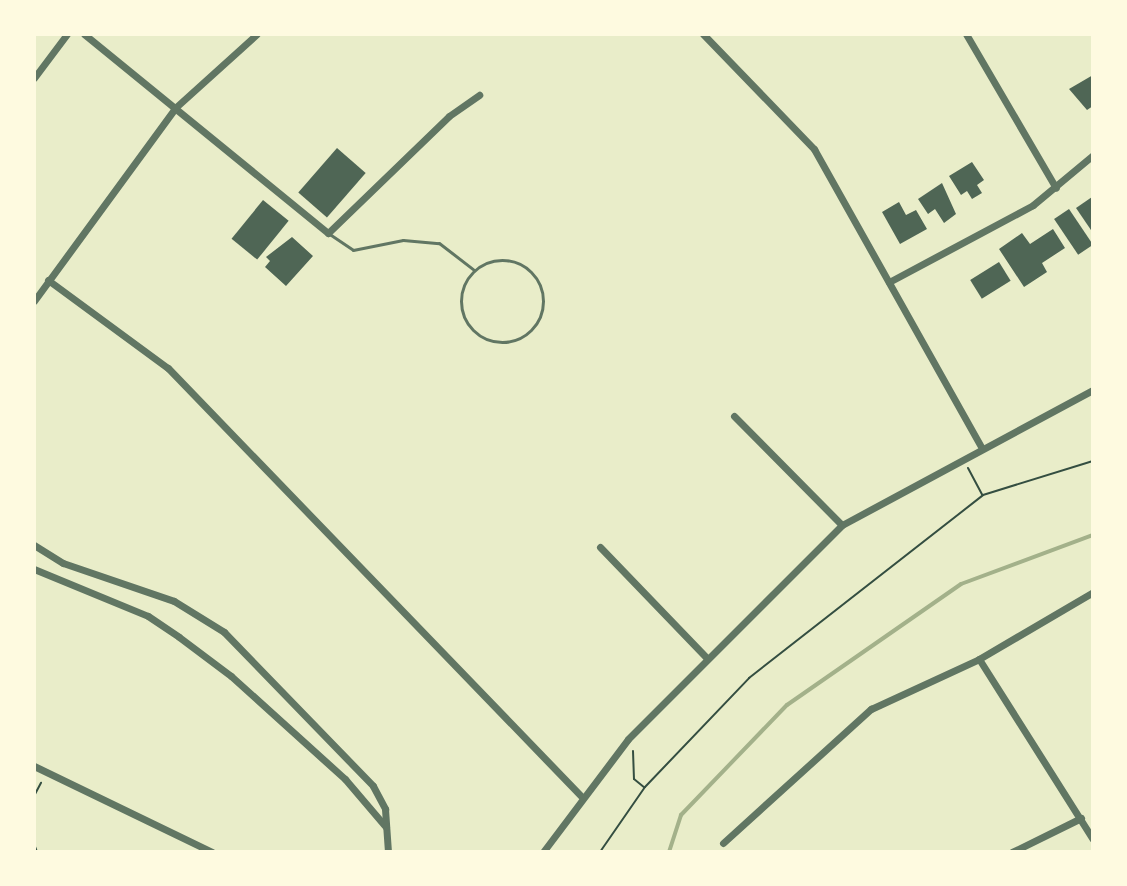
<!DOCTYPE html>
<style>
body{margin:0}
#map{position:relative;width:1127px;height:886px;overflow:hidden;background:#e9edc9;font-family:Arial,sans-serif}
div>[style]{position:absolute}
.stream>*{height:4px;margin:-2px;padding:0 2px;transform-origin:2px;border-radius:2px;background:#a3b18a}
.building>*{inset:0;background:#4f6655;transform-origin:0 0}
.path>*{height:2px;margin:-1px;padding:0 1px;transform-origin:1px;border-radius:1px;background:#344e41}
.service>*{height:3px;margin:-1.5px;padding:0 1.5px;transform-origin:1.5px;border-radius:1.5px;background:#617663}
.service>.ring{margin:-1.5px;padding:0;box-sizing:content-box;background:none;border:3px solid #617663;border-radius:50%}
.minor>*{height:7px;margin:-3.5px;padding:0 3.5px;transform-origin:3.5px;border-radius:3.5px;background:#617663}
span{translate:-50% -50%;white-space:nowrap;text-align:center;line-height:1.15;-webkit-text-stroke:6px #fefae0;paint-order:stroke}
.frame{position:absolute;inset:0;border:36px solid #fefae0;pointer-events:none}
</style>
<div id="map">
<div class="stream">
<i style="left:669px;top:852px;width:39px;rotate:-72deg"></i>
<i style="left:681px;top:815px;width:153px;rotate:-46.1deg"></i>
<i style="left:787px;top:705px;width:212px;rotate:-34.8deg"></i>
<i style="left:961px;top:584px;width:141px;rotate:-20.4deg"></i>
</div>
<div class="building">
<i style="clip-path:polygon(1093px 75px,1093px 106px,1087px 110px,1069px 89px)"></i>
<i style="left:337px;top:148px;width:38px;height:59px;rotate:41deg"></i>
<i style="clip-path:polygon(972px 162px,984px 180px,977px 185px,982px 193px,972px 199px,967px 191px,961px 195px,949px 176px)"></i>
<i style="clip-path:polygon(942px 183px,956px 214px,944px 223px,935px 209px,928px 214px,918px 199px)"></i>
<i style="clip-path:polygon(1092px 197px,1093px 199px,1093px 233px,1076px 208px)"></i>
<i style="left:263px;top:200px;width:33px;height:50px;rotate:39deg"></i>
<i style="clip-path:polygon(899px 202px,906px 215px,916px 210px,927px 229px,900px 244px,882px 212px)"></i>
<i style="left:1069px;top:209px;width:43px;height:18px;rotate:56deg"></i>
<i style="clip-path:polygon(1053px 229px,1065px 248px,1042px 263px,1047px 272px,1024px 287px,999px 249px,1022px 233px,1030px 244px)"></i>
<i style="clip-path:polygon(292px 237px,313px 256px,286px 286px,265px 267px,270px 261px,266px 257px)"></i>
<i style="left:999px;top:262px;width:22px;height:34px;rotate:58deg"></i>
</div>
<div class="path">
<i style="left:968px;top:468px;width:30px;rotate:62deg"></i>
<i style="left:633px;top:751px;width:28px;rotate:88deg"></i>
<i style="left:634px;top:779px;width:13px;rotate:39deg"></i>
<i style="left:34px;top:796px;width:15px;rotate:-62deg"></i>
<i style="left:34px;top:844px;width:9px;rotate:69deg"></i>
<i style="left:600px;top:852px;width:79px;rotate:-55.3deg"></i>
<i style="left:645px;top:787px;width:151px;rotate:-46.3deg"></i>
<i style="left:749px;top:678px;width:297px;rotate:-38deg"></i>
<i style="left:983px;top:495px;width:115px;rotate:-17.2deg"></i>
</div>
<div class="service">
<i style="left:328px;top:233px;width:30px;rotate:34deg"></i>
<i style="left:353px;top:250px;width:51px;rotate:-11.3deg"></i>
<i style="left:403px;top:240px;width:36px;rotate:5deg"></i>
<i style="left:439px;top:243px;width:44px;rotate:37.6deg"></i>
<i class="ring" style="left:461px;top:260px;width:79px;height:79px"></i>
</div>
<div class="minor">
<i style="left:84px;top:34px;width:315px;rotate:39.2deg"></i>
<i style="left:328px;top:233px;width:168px;rotate:-44deg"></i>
<i style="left:449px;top:116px;width:37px;rotate:-35deg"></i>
<i style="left:703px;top:34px;width:160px;rotate:46deg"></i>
<i style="left:814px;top:149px;width:343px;rotate:60.7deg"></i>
<i style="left:966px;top:34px;width:178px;rotate:59.7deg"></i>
<i style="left:34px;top:78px;width:55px;rotate:-53.1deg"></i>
<i style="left:48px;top:280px;width:149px;rotate:36.3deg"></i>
<i style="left:168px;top:368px;width:596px;rotate:46.02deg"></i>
<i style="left:889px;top:282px;width:163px;rotate:-28.1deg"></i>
<i style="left:1033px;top:205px;width:78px;rotate:-39.8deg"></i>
<i style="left:34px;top:301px;width:239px;rotate:-53.8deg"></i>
<i style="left:175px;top:108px;width:110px;rotate:-42.1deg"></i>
<i style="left:734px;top:416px;width:153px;rotate:45.3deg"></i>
<i style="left:34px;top:545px;width:34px;rotate:32deg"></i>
<i style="left:63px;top:563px;width:117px;rotate:18.9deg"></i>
<i style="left:174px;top:601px;width:59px;rotate:31.8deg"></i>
<i style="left:224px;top:632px;width:214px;rotate:45.9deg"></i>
<i style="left:373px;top:786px;width:26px;rotate:62deg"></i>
<i style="left:385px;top:809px;width:43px;rotate:86deg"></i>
<i style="left:600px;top:547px;width:153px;rotate:46.1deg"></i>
<i style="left:34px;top:569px;width:123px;rotate:22.4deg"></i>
<i style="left:148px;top:616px;width:37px;rotate:34deg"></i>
<i style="left:179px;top:637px;width:65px;rotate:36.9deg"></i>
<i style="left:231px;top:676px;width:154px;rotate:42.1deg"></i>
<i style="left:345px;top:779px;width:63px;rotate:49.5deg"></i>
<i style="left:979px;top:659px;width:213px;rotate:57.7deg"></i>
<i style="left:34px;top:766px;width:198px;rotate:25.8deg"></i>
<i style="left:723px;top:843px;width:200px;rotate:-42.2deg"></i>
<i style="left:871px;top:709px;width:119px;rotate:-24.8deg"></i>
<i style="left:979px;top:659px;width:132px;rotate:-30.4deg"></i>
<i style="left:543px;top:852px;width:141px;rotate:-53deg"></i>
<i style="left:628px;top:739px;width:303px;rotate:-45deg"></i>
<i style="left:842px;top:525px;width:285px;rotate:-28.3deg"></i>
<i style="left:1012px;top:852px;width:77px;rotate:-26.2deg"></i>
</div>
<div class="frame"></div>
</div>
